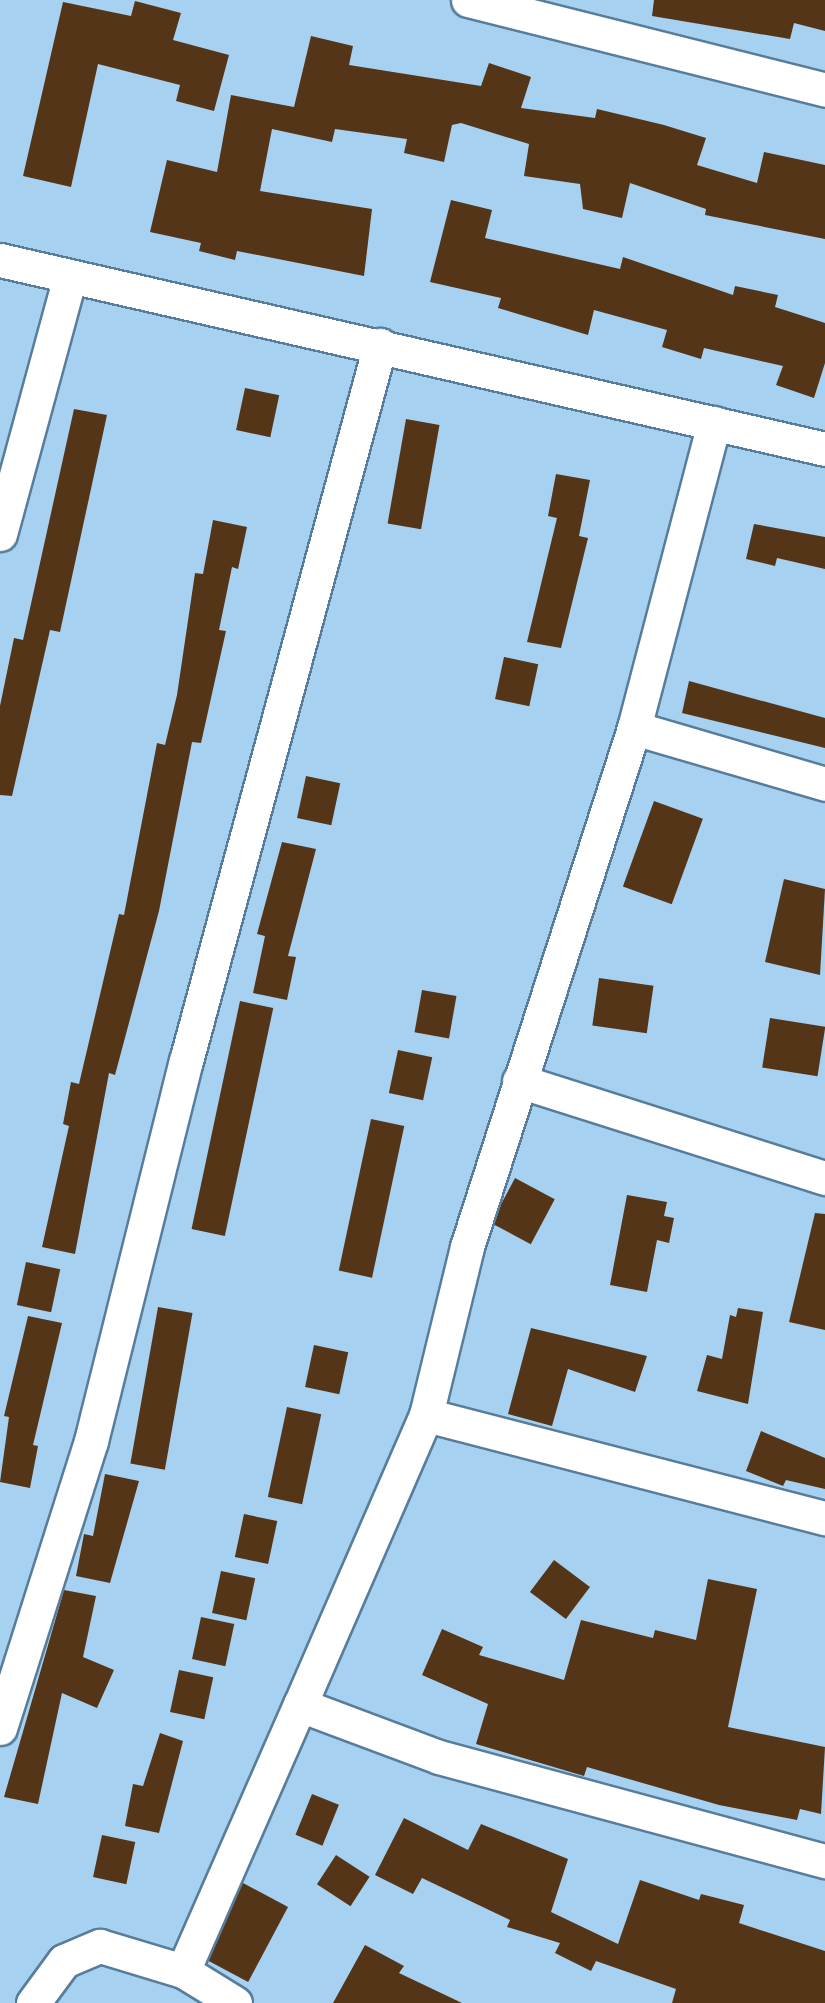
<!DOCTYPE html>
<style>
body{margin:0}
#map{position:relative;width:825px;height:2003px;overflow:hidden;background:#a7d1f1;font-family:Merriweather,serif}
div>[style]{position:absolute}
.building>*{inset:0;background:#553517;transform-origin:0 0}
.roads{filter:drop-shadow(2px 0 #577d9b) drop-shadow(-2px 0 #577d9b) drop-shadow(0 2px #577d9b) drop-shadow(0 -2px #577d9b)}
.minor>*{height:33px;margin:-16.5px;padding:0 16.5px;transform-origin:16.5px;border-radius:16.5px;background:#fff}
span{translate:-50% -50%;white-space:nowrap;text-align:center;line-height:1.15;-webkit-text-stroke:7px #b4deff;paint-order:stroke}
</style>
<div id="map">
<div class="building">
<i style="clip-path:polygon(654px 0,825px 0,825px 31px,794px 23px,790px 39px,652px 16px)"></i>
<i style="clip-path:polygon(135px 1px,181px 13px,173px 40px,229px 55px,214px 111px,176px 101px,180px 85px,98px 64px,71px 187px,23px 176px,63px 2px,131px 16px)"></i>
<i style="clip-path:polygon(311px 36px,353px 46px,349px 65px,481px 86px,489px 63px,531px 77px,521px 108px,595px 118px,597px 109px,664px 125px,706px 138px,697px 165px,757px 183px,764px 152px,825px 165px,825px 239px,705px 215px,706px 209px,630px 183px,622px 218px,583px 209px,580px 184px,524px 176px,529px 144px,461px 123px,452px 125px,444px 162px,404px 153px,407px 139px,335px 129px,332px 142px,272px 129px,260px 191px,372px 209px,364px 276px,237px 251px,235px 260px,199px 251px,201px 243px,150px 232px,167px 160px,217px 172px,231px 95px,294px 107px)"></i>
<i style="clip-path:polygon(451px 200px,492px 210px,485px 238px,620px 269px,623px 257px,733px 295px,735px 286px,778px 295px,775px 307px,825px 323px,825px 363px,814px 398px,776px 385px,783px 366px,704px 348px,701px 359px,662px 347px,667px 330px,594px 310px,588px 335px,498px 308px,501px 298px,430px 282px)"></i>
<i style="left:245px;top:388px;width:35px;height:43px;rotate:12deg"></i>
<i style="clip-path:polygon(74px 409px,107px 415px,60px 632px,50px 630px,12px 796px,0 795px,0 706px,14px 638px,23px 640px)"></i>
<i style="left:406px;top:419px;width:34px;height:106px;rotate:10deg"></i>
<i style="clip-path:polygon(556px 474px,590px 480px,579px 536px,588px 538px,561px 648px,527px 642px,557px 518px,548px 516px)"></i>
<i style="clip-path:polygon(213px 520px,247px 527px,238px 569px,232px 567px,219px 630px,226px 631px,201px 743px,192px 742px,159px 911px,115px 1075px,109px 1073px,75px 1254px,42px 1247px,69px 1126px,63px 1124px,71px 1082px,79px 1084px,119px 914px,124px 915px,157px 743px,165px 745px,177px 695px,195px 573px,203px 574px)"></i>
<i style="clip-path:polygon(754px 524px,825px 537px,825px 569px,777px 558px,775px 566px,746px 559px)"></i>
<i style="left:504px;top:657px;width:35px;height:43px;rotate:12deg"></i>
<i style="clip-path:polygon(689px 681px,825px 718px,825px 748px,682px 713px)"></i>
<i style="left:306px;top:776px;width:35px;height:43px;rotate:12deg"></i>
<i style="left:654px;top:801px;width:52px;height:91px;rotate:20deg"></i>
<i style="clip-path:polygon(282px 842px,316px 849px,288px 956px,296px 957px,287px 1000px,253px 993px,265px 936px,257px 934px)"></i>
<i style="clip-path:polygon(784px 879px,825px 889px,820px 975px,765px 962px)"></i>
<i style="left:599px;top:978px;width:55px;height:48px;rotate:8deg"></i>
<i style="left:422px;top:990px;width:35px;height:43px;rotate:10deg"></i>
<i style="left:240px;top:1001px;width:34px;height:233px;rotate:12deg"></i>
<i style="left:770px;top:1018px;width:56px;height:50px;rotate:9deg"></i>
<i style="left:398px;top:1050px;width:35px;height:44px;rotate:12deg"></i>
<i style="left:371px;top:1119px;width:34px;height:155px;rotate:12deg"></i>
<i style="left:515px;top:1178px;width:45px;height:51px;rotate:28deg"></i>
<i style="clip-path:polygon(627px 1195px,667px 1202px,664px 1216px,674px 1218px,669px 1243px,657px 1240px,647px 1292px,610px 1285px)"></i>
<i style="clip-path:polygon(815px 1213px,825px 1214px,825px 1330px,789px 1322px)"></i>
<i style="left:26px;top:1262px;width:35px;height:44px;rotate:12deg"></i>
<i style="left:158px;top:1307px;width:35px;height:159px;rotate:10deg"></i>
<i style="clip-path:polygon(738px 1308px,763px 1312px,748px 1404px,697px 1391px,707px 1355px,722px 1359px,730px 1315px,736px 1317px)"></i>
<i style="clip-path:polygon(28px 1316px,62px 1323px,33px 1445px,38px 1446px,30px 1488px,0 1482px,9px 1417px,4px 1416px)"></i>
<i style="clip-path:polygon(531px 1328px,647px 1356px,635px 1392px,568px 1369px,552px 1426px,508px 1414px)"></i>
<i style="left:314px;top:1345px;width:35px;height:43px;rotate:12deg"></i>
<i style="left:287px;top:1407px;width:35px;height:92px;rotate:12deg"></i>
<i style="clip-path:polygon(761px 1431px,825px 1458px,825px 1489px,786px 1480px,783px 1486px,746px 1471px)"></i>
<i style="clip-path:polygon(105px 1474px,139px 1481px,110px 1583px,76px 1576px,84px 1534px,93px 1536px)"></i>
<i style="left:244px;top:1514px;width:34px;height:44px;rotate:12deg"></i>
<i style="left:554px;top:1560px;width:45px;height:40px;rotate:37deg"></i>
<i style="left:221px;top:1571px;width:35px;height:43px;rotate:12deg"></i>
<i style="clip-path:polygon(708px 1579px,757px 1589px,728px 1727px,825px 1747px,821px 1814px,800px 1809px,797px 1820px,719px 1805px,587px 1767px,584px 1776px,476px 1744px,488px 1704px,422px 1675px,442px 1629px,483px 1647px,479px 1655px,564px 1680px,581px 1620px,653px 1638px,655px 1630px,696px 1640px)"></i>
<i style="clip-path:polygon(64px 1590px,96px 1596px,83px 1657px,114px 1670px,97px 1708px,62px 1693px,38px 1804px,4px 1797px)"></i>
<i style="left:201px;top:1617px;width:34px;height:43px;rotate:12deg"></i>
<i style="left:179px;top:1670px;width:35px;height:43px;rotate:12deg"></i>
<i style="clip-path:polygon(160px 1733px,183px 1741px,159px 1833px,125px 1826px,133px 1784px,143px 1786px)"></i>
<i style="left:312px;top:1794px;width:29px;height:44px;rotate:22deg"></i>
<i style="clip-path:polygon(404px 1818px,468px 1850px,481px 1824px,568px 1859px,551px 1912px,618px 1944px,640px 1880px,699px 1900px,701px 1894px,744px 1905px,739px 1923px,825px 1951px,825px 2003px,672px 2003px,676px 1989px,596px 1961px,591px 1971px,555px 1953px,560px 1943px,507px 1927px,510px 1920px,422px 1878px,413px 1894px,375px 1875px)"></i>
<i style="left:102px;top:1835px;width:34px;height:43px;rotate:12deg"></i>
<i style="left:336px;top:1855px;width:40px;height:35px;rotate:33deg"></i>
<i style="left:243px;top:1883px;width:51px;height:85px;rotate:28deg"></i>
<i style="clip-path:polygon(365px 1945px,404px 1966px,399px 1973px,462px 2003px,333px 2003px)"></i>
</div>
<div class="roads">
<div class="minor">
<i style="left:468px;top:0;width:368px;rotate:14.1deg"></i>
<i style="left:0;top:260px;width:846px;rotate:12.9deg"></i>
<i style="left:714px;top:423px;width:315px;rotate:104.7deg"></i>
<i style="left:634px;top:728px;width:545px;rotate:107.84deg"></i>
<i style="left:467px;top:1247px;width:173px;rotate:103.7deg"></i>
<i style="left:426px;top:1415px;width:316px;rotate:113.5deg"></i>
<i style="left:300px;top:1705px;width:148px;rotate:20.5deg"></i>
<i style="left:439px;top:1757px;width:400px;rotate:15.1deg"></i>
<i style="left:0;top:534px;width:267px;rotate:-74.8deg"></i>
<i style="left:634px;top:728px;width:199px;rotate:16.3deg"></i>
<i style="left:519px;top:1081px;width:321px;rotate:17.6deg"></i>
<i style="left:426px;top:1415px;width:412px;rotate:14.5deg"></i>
<i style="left:0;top:1728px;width:301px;rotate:-72.4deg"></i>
<i style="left:91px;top:1441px;width:392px;rotate:-76deg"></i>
<i style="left:186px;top:1061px;width:742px;rotate:-74.84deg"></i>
<i style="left:33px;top:2003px;width:52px;rotate:-53.6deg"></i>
<i style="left:64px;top:1961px;width:39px;rotate:-23deg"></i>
<i style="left:100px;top:1946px;width:87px;rotate:16.8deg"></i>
<i style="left:235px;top:2003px;width:61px;rotate:-148.4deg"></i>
<i style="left:183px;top:1971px;width:291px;rotate:-66.3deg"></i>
</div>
</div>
</div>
